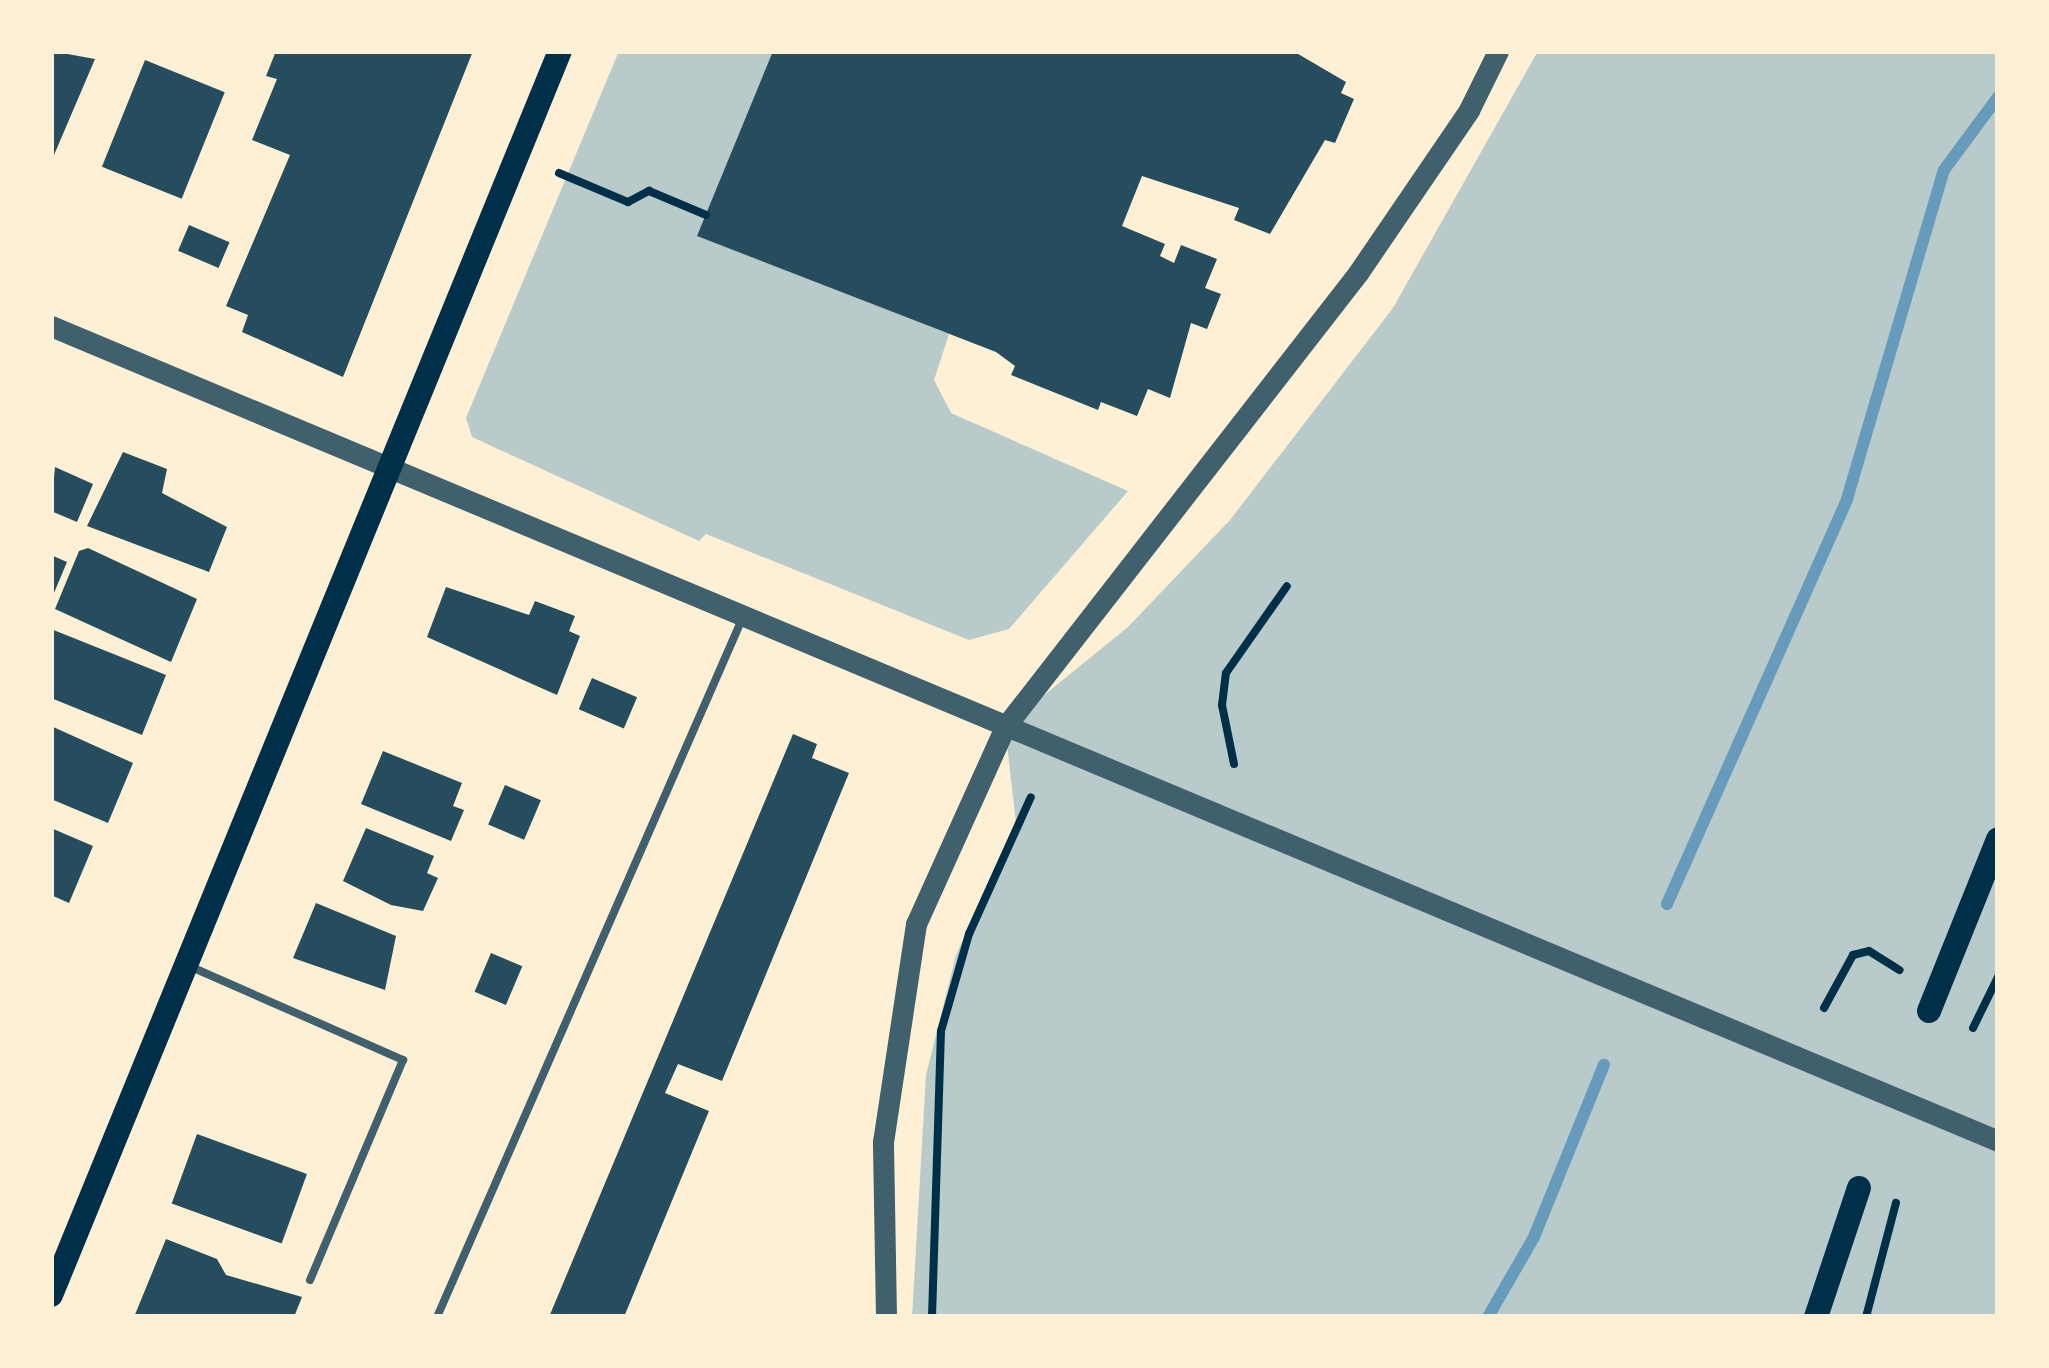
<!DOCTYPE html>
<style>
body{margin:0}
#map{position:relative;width:2049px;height:1368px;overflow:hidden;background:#fdf0d5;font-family:"Golos Text",sans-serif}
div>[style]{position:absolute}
.green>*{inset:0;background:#b9caca}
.stream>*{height:12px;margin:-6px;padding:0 6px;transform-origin:6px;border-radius:6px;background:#669bbc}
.building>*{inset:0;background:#264d5e;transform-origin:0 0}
.path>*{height:8px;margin:-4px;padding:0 4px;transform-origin:4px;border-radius:4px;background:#003049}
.service>*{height:8px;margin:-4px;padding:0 4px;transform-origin:4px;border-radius:4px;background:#3f606c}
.tertiary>*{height:21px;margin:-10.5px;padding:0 10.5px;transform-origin:10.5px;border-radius:10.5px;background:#3f606c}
.secondary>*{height:24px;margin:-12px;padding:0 12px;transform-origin:12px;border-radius:12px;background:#003049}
span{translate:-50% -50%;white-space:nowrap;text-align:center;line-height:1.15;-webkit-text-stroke:12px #fdf0d5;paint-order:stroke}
.frame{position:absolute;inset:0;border:54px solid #fdf0d5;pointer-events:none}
</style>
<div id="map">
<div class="green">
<i style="clip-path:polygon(619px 51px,773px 51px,698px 236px,949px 334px,934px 380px,951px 413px,1128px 491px,1009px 629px,969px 640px,706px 534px,699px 541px,472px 437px,466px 418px)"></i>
<i style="clip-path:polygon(1538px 51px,1998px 51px,1998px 1317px,912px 1317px,926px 1075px,956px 955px,1016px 823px,1005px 727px,1128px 627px,1230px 520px,1393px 308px)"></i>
</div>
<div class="stream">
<i style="left:1667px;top:904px;width:443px;rotate:-66deg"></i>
<i style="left:1847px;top:499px;width:343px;rotate:-73.6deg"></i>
<i style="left:1944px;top:170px;width:91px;rotate:-53.5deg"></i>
<i style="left:1488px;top:1317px;width:92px;rotate:-60.1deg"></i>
<i style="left:1534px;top:1237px;width:186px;rotate:-67.9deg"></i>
</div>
<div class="building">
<i style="clip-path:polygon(51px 51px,95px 59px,51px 162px)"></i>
<i style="clip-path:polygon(276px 51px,473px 51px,343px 377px,242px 332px,248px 315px,226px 306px,290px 155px,252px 140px,277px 79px,266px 76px)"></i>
<i style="clip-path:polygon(773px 51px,1293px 51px,1346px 82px,1341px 93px,1354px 99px,1335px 143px,1325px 140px,1270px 234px,1234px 220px,1239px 208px,1142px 176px,1122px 226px,1165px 244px,1160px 256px,1174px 263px,1181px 245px,1217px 259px,1205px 288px,1221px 294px,1207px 329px,1191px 323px,1170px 398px,1148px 389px,1137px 416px,1101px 402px,1098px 410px,1011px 375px,1015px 366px,996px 352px,697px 236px)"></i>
<i style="left:145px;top:60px;width:86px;height:115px;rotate:22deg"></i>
<i style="left:189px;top:225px;width:44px;height:28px;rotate:23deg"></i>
<i style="clip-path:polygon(123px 452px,167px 469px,162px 493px,227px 527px,209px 572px,87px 526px)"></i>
<i style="clip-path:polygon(55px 467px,93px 484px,77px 522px,51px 511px)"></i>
<i style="clip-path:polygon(88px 548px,197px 599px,171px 662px,55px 609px,79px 551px)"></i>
<i style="clip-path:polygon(51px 555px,67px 562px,51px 600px)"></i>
<i style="clip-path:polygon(446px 587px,529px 615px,535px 601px,575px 616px,569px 631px,580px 636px,557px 695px,427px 637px)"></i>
<i style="clip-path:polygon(51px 629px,166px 675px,142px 735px,51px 698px)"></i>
<i style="left:592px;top:678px;width:49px;height:34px;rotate:23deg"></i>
<i style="clip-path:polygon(51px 726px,133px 763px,108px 823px,51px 799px)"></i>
<i style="clip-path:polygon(793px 734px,817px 744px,812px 758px,849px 773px,722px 1081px,678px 1064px,665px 1093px,709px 1111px,624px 1317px,549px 1317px)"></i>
<i style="clip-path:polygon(383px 751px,462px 783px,453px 806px,464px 810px,451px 841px,361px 804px)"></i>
<i style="left:505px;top:785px;width:39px;height:43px;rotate:23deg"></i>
<i style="clip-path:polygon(51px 828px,93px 846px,69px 903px,51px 895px)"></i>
<i style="clip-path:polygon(366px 828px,434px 856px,427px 873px,438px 878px,423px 911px,391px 905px,343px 881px)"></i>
<i style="clip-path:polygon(316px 903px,396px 936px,385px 990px,293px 958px)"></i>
<i style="left:491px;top:953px;width:34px;height:42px;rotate:23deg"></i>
<i style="left:197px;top:1134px;width:117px;height:74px;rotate:20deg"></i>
<i style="clip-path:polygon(166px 1239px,217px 1259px,226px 1275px,302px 1297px,294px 1317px,134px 1317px)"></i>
</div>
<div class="path">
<i style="left:559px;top:173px;width:75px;rotate:22.8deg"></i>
<i style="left:628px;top:202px;width:24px;rotate:-28deg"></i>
<i style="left:649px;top:191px;width:62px;rotate:22.8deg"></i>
<i style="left:1234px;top:764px;width:60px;rotate:-101.5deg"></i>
<i style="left:1222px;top:705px;width:32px;rotate:-83deg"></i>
<i style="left:1226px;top:673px;width:106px;rotate:-55deg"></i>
<i style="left:1824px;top:1008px;width:60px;rotate:-61.3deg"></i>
<i style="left:1853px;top:955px;width:16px;rotate:-14deg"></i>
<i style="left:1869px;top:951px;width:36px;rotate:32deg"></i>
<i style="left:1973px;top:1028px;width:57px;rotate:-63.9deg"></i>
<i style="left:932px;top:1317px;width:286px;rotate:-88.2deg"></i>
<i style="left:941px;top:1031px;width:101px;rotate:-73.9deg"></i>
<i style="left:969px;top:934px;width:150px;rotate:-65.7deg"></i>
<i style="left:1866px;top:1317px;width:118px;rotate:-75.3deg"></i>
</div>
<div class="service">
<i style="left:189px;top:966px;width:234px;rotate:23.7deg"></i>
<i style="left:403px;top:1060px;width:239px;rotate:112.9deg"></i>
<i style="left:437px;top:1317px;width:764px;rotate:-66.39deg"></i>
</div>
<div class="tertiary">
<i style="left:51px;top:326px;width:2111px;rotate:22.71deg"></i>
<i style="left:886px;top:1317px;width:175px;rotate:-91deg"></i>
<i style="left:883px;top:1142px;width:220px;rotate:-81.4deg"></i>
<i style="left:916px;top:924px;width:216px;rotate:-65.7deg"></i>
<i style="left:1005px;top:727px;width:575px;rotate:-52.13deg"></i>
<i style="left:1358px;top:273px;width:197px;rotate:-55.7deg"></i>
<i style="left:1469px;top:110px;width:66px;rotate:-63.8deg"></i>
</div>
<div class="secondary">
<i style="left:1929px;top:1011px;width:185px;rotate:-68.1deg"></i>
<i style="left:51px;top:1295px;width:1344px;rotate:-67.75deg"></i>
<i style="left:1816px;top:1317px;width:136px;rotate:-71.6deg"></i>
</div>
<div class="frame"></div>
</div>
